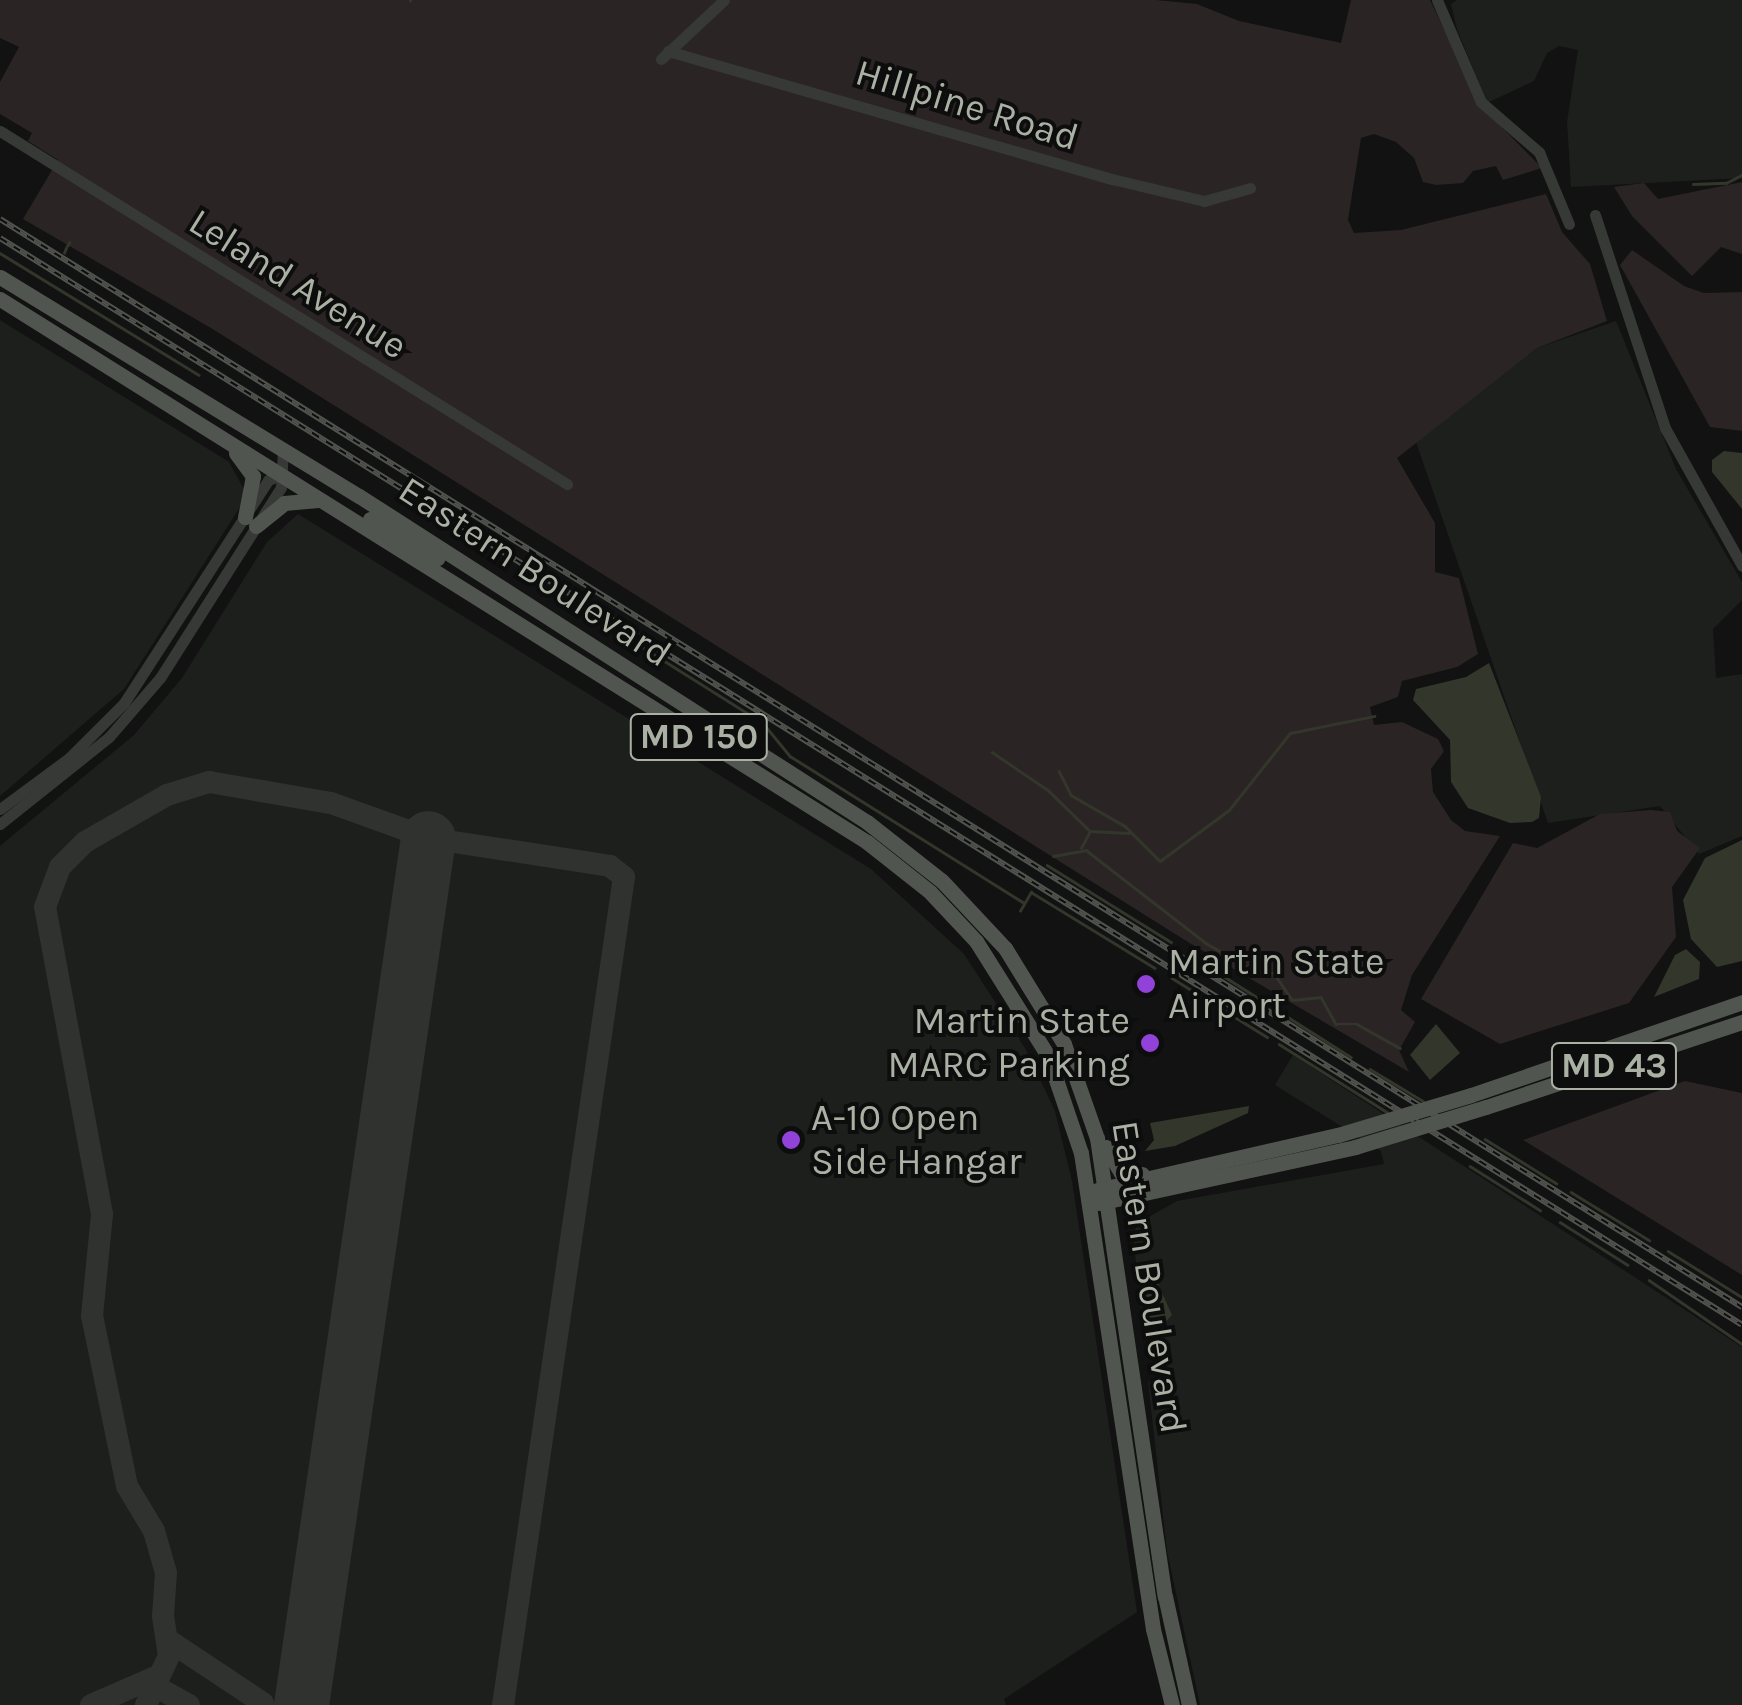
<!DOCTYPE html>
<style>
body{margin:0}
#map{position:relative;width:1742px;height:1705px;overflow:hidden;background:#111211;font-family:Karla,sans-serif}
div>[style]{position:absolute}
.built>*{inset:0;background:#1d1f1d}
.green>*{inset:0;background:#2b2424}
.water>*{inset:0;background:#33362b}
.stream>*{height:2.5px;margin:-1.25px;padding:0 1.25px;transform-origin:1.25px;border-radius:1.25px;background:#33362b}
.taxiway>*{height:22px;margin:-11px;padding:0 11px;transform-origin:11px;border-radius:11px;background:#303230}
.runway>*{height:55px;margin:-27.5px;padding:0 27.5px;transform-origin:27.5px;border-radius:27.5px;background:#303230}
.minor>*{height:11px;margin:-5.5px;padding:0 5.5px;transform-origin:5.5px;border-radius:5.5px;background:#363935}
.major>*{height:15px;margin:-7.5px;padding:0 7.5px;transform-origin:7.5px;border-radius:7.5px;background:#51554f}
.rail>*{height:6px;margin-top:-3px;transform-origin:0;background:repeating-linear-gradient(90deg,#0c0d0c 0 8px,#50534e 0 16px);box-sizing:border-box;border-block:2px solid #50534e}
.major-bridge>*{height:15px;margin:-7.5px;padding:0 7.5px;transform-origin:7.5px;border-radius:7.5px;background:#51554f}
.dots>*{width:28px;height:28px;translate:-50% -50%;box-sizing:border-box;border:5px solid #0c0d0c;border-radius:50%}
span{translate:-50% -50%;white-space:nowrap;text-align:center;line-height:1.15;-webkit-text-stroke:8px #0c0d0c;paint-order:stroke}
.shield-label span{padding:2px 8px;background:#0c0d0c;border:2px solid;border-radius:8px;-webkit-text-stroke-width:0}
.shield-label{font-size:35px;color:#aab1a4;font-weight:700}
.street-label{font-size:38px;color:#aab1a4}
.poi-label{font-size:38px;color:#aab1a4}
.left{translate:0 -50%;text-align:left}
.right{translate:-100% -50%;text-align:right}
</style>
<div id="map">
<div class="built">
<i style="clip-path:polygon(1457px 0,1742px 0,1742px 178px,1571px 187px,1567px 122px,1578px 50px,1559px 46px,1547px 53px,1534px 81px,1487px 103px,1457px 29px,1451px 4px)"></i>
<i style="clip-path:polygon(0 320px,229px 462px,245px 491px,240px 507px,124px 689px,0 796px)"></i>
<i style="clip-path:polygon(1616px 321px,1676px 469px,1742px 582px,1742px 600px,1713px 629px,1716px 678px,1742px 674px,1742px 836px,1699px 854px,1660px 806px,1548px 823px,1416px 442px,1537px 348px)"></i>
<i style="clip-path:polygon(298px 514px,871px 869px,964px 954px,1025px 1048px,1055px 1111px,1072px 1181px,1137px 1612px,1004px 1699px,1006px 1705px,0 1705px,0 846px,134px 735px,182px 678px,267px 542px)"></i>
<i style="clip-path:polygon(1293px 1055px,1742px 1347px,1742px 1705px,1200px 1705px,1167px 1551px,1148px 1381px,1158px 1387px,1157px 1336px,1143px 1326px,1133px 1235px,1138px 1223px,1177px 1201px,1384px 1164px,1381px 1151px,1275px 1085px)"></i>
</div>
<div class="green">
<i style="clip-path:polygon(0 0,1156px 0,1197px 4px,1239px 21px,1341px 43px,1351px 0,1430px 0,1481px 106px,1542px 168px,1503px 180px,1496px 166px,1473px 171px,1463px 183px,1436px 185px,1423px 182px,1414px 158px,1396px 142px,1374px 134px,1361px 138px,1348px 220px,1354px 233px,1401px 230px,1546px 194px,1562px 232px,1590px 264px,1607px 321px,1537px 348px,1397px 458px,1435px 523px,1435px 572px,1459px 578px,1478px 654px,1457px 667px,1402px 681px,1398px 697px,1370px 707px,1374px 725px,1402px 722px,1438px 739px,1444px 751px,1431px 769px,1433px 792px,1451px 820px,1465px 831px,1500px 836px,1412px 975px,1401px 1010px,1415px 1022px,1399px 1050px,1409px 1072px,1188px 942px,211px 328px,23px 219px,58px 160px,28px 141px,32px 133px,0 114px,0 82px,19px 47px,0 38px)"></i>
<i style="clip-path:polygon(1742px 182px,1742px 254px,1721px 247px,1692px 276px,1632px 216px,1614px 187px,1644px 183px,1658px 199px)"></i>
<i style="clip-path:polygon(1632px 250px,1684px 286px,1704px 293px,1742px 292px,1742px 431px,1710px 427px,1620px 265px)"></i>
<i style="clip-path:polygon(1651px 810px,1670px 812px,1677px 831px,1700px 848px,1672px 887px,1676px 937px,1629px 1003px,1500px 1044px,1421px 999px,1513px 843px,1537px 848px,1600px 814px)"></i>
<i style="clip-path:polygon(1685px 1081px,1742px 1093px,1742px 1275px,1523px 1140px)"></i>
</div>
<div class="water">
<i style="clip-path:polygon(1724px 451px,1742px 453px,1742px 509px,1712px 472px,1712px 460px)"></i>
<i style="clip-path:polygon(1489px 663px,1541px 797px,1539px 818px,1532px 822px,1510px 823px,1468px 808px,1451px 782px,1450px 740px,1413px 700px,1416px 689px,1466px 677px)"></i>
<i style="clip-path:polygon(1742px 840px,1742px 961px,1717px 967px,1691px 939px,1683px 900px,1705px 858px)"></i>
<i style="clip-path:polygon(1686px 949px,1700px 962px,1699px 979px,1654px 997px,1675px 955px)"></i>
<i style="clip-path:polygon(1436px 1024px,1460px 1053px,1430px 1080px,1410px 1055px)"></i>
<i style="clip-path:polygon(1249px 1106px,1248px 1113px,1175px 1146px,1145px 1151px,1154px 1140px,1150px 1123px)"></i>
<i style="clip-path:polygon(1154px 1275px,1172px 1315px,1156px 1332px,1145px 1322px,1141px 1281px)"></i>
</div>
<div class="stream">
<i style="left:410px;top:1px;width:1px;rotate:-90deg"></i>
<i style="left:1693px;top:184px;width:33px;rotate:-2deg"></i>
<i style="left:1726px;top:183px;width:18px;rotate:-27deg"></i>
<i style="left:67px;top:246px;width:4px;rotate:-56deg"></i>
<i style="left:0;top:253px;width:233px;rotate:31.5deg"></i>
<i style="left:64px;top:253px;width:5px;rotate:-68deg"></i>
<i style="left:574px;top:604px;width:223px;rotate:32.2deg"></i>
<i style="left:763px;top:723px;width:43px;rotate:50.7deg"></i>
<i style="left:790px;top:756px;width:276px;rotate:32.1deg"></i>
<i style="left:992px;top:752px;width:68px;rotate:34.2deg"></i>
<i style="left:1048px;top:790px;width:59px;rotate:44.3deg"></i>
<i style="left:1090px;top:831px;width:39px;rotate:3deg"></i>
<i style="left:1059px;top:771px;width:27px;rotate:63deg"></i>
<i style="left:1071px;top:795px;width:62px;rotate:29.9deg"></i>
<i style="left:1125px;top:826px;width:49px;rotate:45deg"></i>
<i style="left:1160px;top:861px;width:86px;rotate:-36.5deg"></i>
<i style="left:1229px;top:810px;width:98px;rotate:-51.6deg"></i>
<i style="left:1290px;top:733px;width:86px;rotate:-11.4deg"></i>
<i style="left:1081px;top:848px;width:17px;rotate:-62deg"></i>
<i style="left:1053px;top:856px;width:34px;rotate:-10deg"></i>
<i style="left:1086px;top:850px;width:152px;rotate:37.8deg"></i>
<i style="left:1206px;top:943px;width:56px;rotate:30.3deg"></i>
<i style="left:1254px;top:971px;width:20px;rotate:6deg"></i>
<i style="left:1274px;top:973px;width:32px;rotate:56deg"></i>
<i style="left:1292px;top:1000px;width:29px;rotate:-6deg"></i>
<i style="left:1321px;top:997px;width:31px;rotate:61deg"></i>
<i style="left:1336px;top:1024px;width:21px"></i>
<i style="left:1357px;top:1024px;width:49px;rotate:29.2deg"></i>
<i style="left:1047px;top:865px;width:146px;rotate:31.8deg"></i>
<i style="left:1020px;top:911px;width:22px;rotate:-60deg"></i>
<i style="left:1031px;top:892px;width:145px;rotate:31.5deg"></i>
<i style="left:1189px;top:954px;width:91px;rotate:32.5deg"></i>
<i style="left:1172px;top:978px;width:112px;rotate:31.8deg"></i>
<i style="left:1280px;top:1012px;width:84px;rotate:32.4deg"></i>
<i style="left:1279px;top:1044px;width:128px;rotate:32.2deg"></i>
<i style="left:1370px;top:1069px;width:62px;rotate:31.1deg"></i>
<i style="left:1485px;top:1139px;width:84px;rotate:31.8deg"></i>
<i style="left:1470px;top:1166px;width:83px;rotate:32.2deg"></i>
<i style="left:1571px;top:1192px;width:92px;rotate:31.6deg"></i>
<i style="left:1560px;top:1222px;width:80px;rotate:32.3deg"></i>
<i style="left:1668px;top:1251px;width:87px;rotate:31.9deg"></i>
<i style="left:1649px;top:1280px;width:113px;rotate:34.5deg"></i>
</div>
<div class="taxiway">
<i style="left:168px;top:1640px;width:114px;rotate:33.6deg"></i>
<i style="left:153px;top:1685px;width:41px;rotate:29.1deg"></i>
<i style="left:91px;top:1705px;width:75px;rotate:-23.5deg"></i>
<i style="left:146px;top:1705px;width:54px;rotate:-64.9deg"></i>
<i style="left:169px;top:1656px;width:40px;rotate:-98.5deg"></i>
<i style="left:163px;top:1616px;width:43px;rotate:-86deg"></i>
<i style="left:166px;top:1573px;width:44px;rotate:-105.9deg"></i>
<i style="left:154px;top:1531px;width:52px;rotate:-121deg"></i>
<i style="left:127px;top:1486px;width:174px;rotate:-101.6deg"></i>
<i style="left:92px;top:1316px;width:102px;rotate:-84.4deg"></i>
<i style="left:102px;top:1214px;width:312px;rotate:-100.5deg"></i>
<i style="left:45px;top:907px;width:43px;rotate:-69.4deg"></i>
<i style="left:60px;top:867px;width:35px;rotate:-45deg"></i>
<i style="left:85px;top:842px;width:95px;rotate:-29.8deg"></i>
<i style="left:167px;top:795px;width:44px;rotate:-17.2deg"></i>
<i style="left:209px;top:782px;width:124px;rotate:9.8deg"></i>
<i style="left:331px;top:803px;width:103px;rotate:19.8deg"></i>
<i style="left:428px;top:838px;width:184px;rotate:8.7deg"></i>
<i style="left:610px;top:866px;width:18px;rotate:38deg"></i>
<i style="left:624px;top:877px;width:837px;rotate:98.31deg"></i>
</div>
<div class="runway">
<i style="left:301px;top:1705px;width:876px;rotate:-81.67deg"></i>
</div>
<div class="minor">
<i style="left:1437px;top:0;width:111px;rotate:66.7deg"></i>
<i style="left:1481px;top:102px;width:77px;rotate:40.8deg"></i>
<i style="left:1539px;top:152px;width:78px;rotate:67.4deg"></i>
<i style="left:668px;top:51px;width:462px;rotate:16.1deg"></i>
<i style="left:1112px;top:179px;width:95px;rotate:13.4deg"></i>
<i style="left:1204px;top:201px;width:48px;rotate:-15.8deg"></i>
<i style="left:661px;top:59px;width:86px;rotate:-43.1deg"></i>
<i style="left:0;top:131px;width:668px;rotate:31.91deg"></i>
<i style="left:1595px;top:215px;width:224px;rotate:71.8deg"></i>
<i style="left:1665px;top:428px;width:158px;rotate:60.8deg"></i>
<i style="left:0;top:809px;width:86px;rotate:-36.5deg"></i>
<i style="left:69px;top:758px;width:78px;rotate:-45deg"></i>
<i style="left:124px;top:703px;width:265px;rotate:-57.1deg"></i>
<i style="left:268px;top:480px;width:14px;rotate:-21deg"></i>
<i style="left:0;top:824px;width:139px;rotate:-38.6deg"></i>
<i style="left:109px;top:737px;width:78px;rotate:-49.2deg"></i>
<i style="left:160px;top:678px;width:226px;rotate:-57.6deg"></i>
<i style="left:281px;top:487px;width:39px;rotate:-87deg"></i>
</div>
<div class="major">
<i style="left:0;top:277px;width:421px;rotate:31.4deg"></i>
<i style="left:359px;top:496px;width:604px;rotate:32.69deg"></i>
<i style="left:867px;top:822px;width:95px;rotate:38.2deg"></i>
<i style="left:942px;top:881px;width:92px;rotate:46.8deg"></i>
<i style="left:1005px;top:948px;width:113px;rotate:58.4deg"></i>
<i style="left:1064px;top:1044px;width:100px;rotate:70.7deg"></i>
<i style="left:1097px;top:1138px;width:463px;rotate:81.6deg"></i>
<i style="left:1165px;top:1596px;width:112px;rotate:77.6deg"></i>
<i style="left:0;top:299px;width:1023px;rotate:32.06deg"></i>
<i style="left:867px;top:842px;width:80px;rotate:38.4deg"></i>
<i style="left:930px;top:892px;width:67px;rotate:46.8deg"></i>
<i style="left:976px;top:941px;width:136px;rotate:57.9deg"></i>
<i style="left:1048px;top:1056px;width:102px;rotate:71.2deg"></i>
<i style="left:1081px;top:1153px;width:481px;rotate:81.4deg"></i>
<i style="left:1153px;top:1629px;width:78px;rotate:76deg"></i>
<i style="left:236px;top:453px;width:29px;rotate:54deg"></i>
<i style="left:253px;top:476px;width:42px;rotate:101deg"></i>
<i style="left:370px;top:519px;width:78px;rotate:30.2deg"></i>
<i style="left:256px;top:526px;width:36px;rotate:-39deg"></i>
<i style="left:284px;top:503px;width:34px;rotate:-5deg"></i>
<i style="left:1471px;top:1095px;width:287px;rotate:-18.9deg"></i>
<i style="left:1486px;top:1107px;width:270px;rotate:-18.4deg"></i>
<i style="left:1106px;top:1147px;width:30px;rotate:60deg"></i>
<i style="left:1121px;top:1173px;width:21px;rotate:3deg"></i>
<i style="left:1097px;top:1190px;width:247px;rotate:-12.9deg"></i>
<i style="left:1099px;top:1203px;width:262px;rotate:-12.3deg"></i>
</div>
<div class="rail">
<i style="left:0;top:219px;width:2054px;rotate:31.99deg"></i>
<i style="left:0;top:238px;width:2053px;rotate:31.96deg"></i>
</div>
<div class="major-bridge">
<i style="left:1338px;top:1135px;width:139px;rotate:-16.7deg"></i>
<i style="left:1355px;top:1147px;width:137px;rotate:-17deg"></i>
</div>
<div class="dots">
<i style="left:1146px;top:984px;background:#9142d9"></i>
<i style="left:1150px;top:1043px;background:#9142d9"></i>
<i style="left:791px;top:1140px;background:#9142d9"></i>
</div>
<div class="shield-label">
<span style="left:699px;top:737px">MD 150</span>
<span style="left:1614px;top:1066px">MD 43</span>
</div>
<div class="street-label">
<span style="left:967px;top:105px;rotate:17deg">Hillpine Road</span>
<span style="left:298px;top:284px;rotate:32deg">Leland Avenue</span>
<span style="left:535px;top:572px;rotate:33deg">Eastern Boulevard</span>
<span style="left:1149px;top:1277px;rotate:81deg">Eastern Boulevard</span>
</div>
<div class="poi-label">
<span class="left" style="left:1168px;top:984px">Martin State<br>Airport</span>
<span class="right" style="left:1130px;top:1043px">Martin State<br>MARC Parking</span>
<span class="left" style="left:811px;top:1140px">A-10 Open<br>Side Hangar</span>
</div>
</div>
